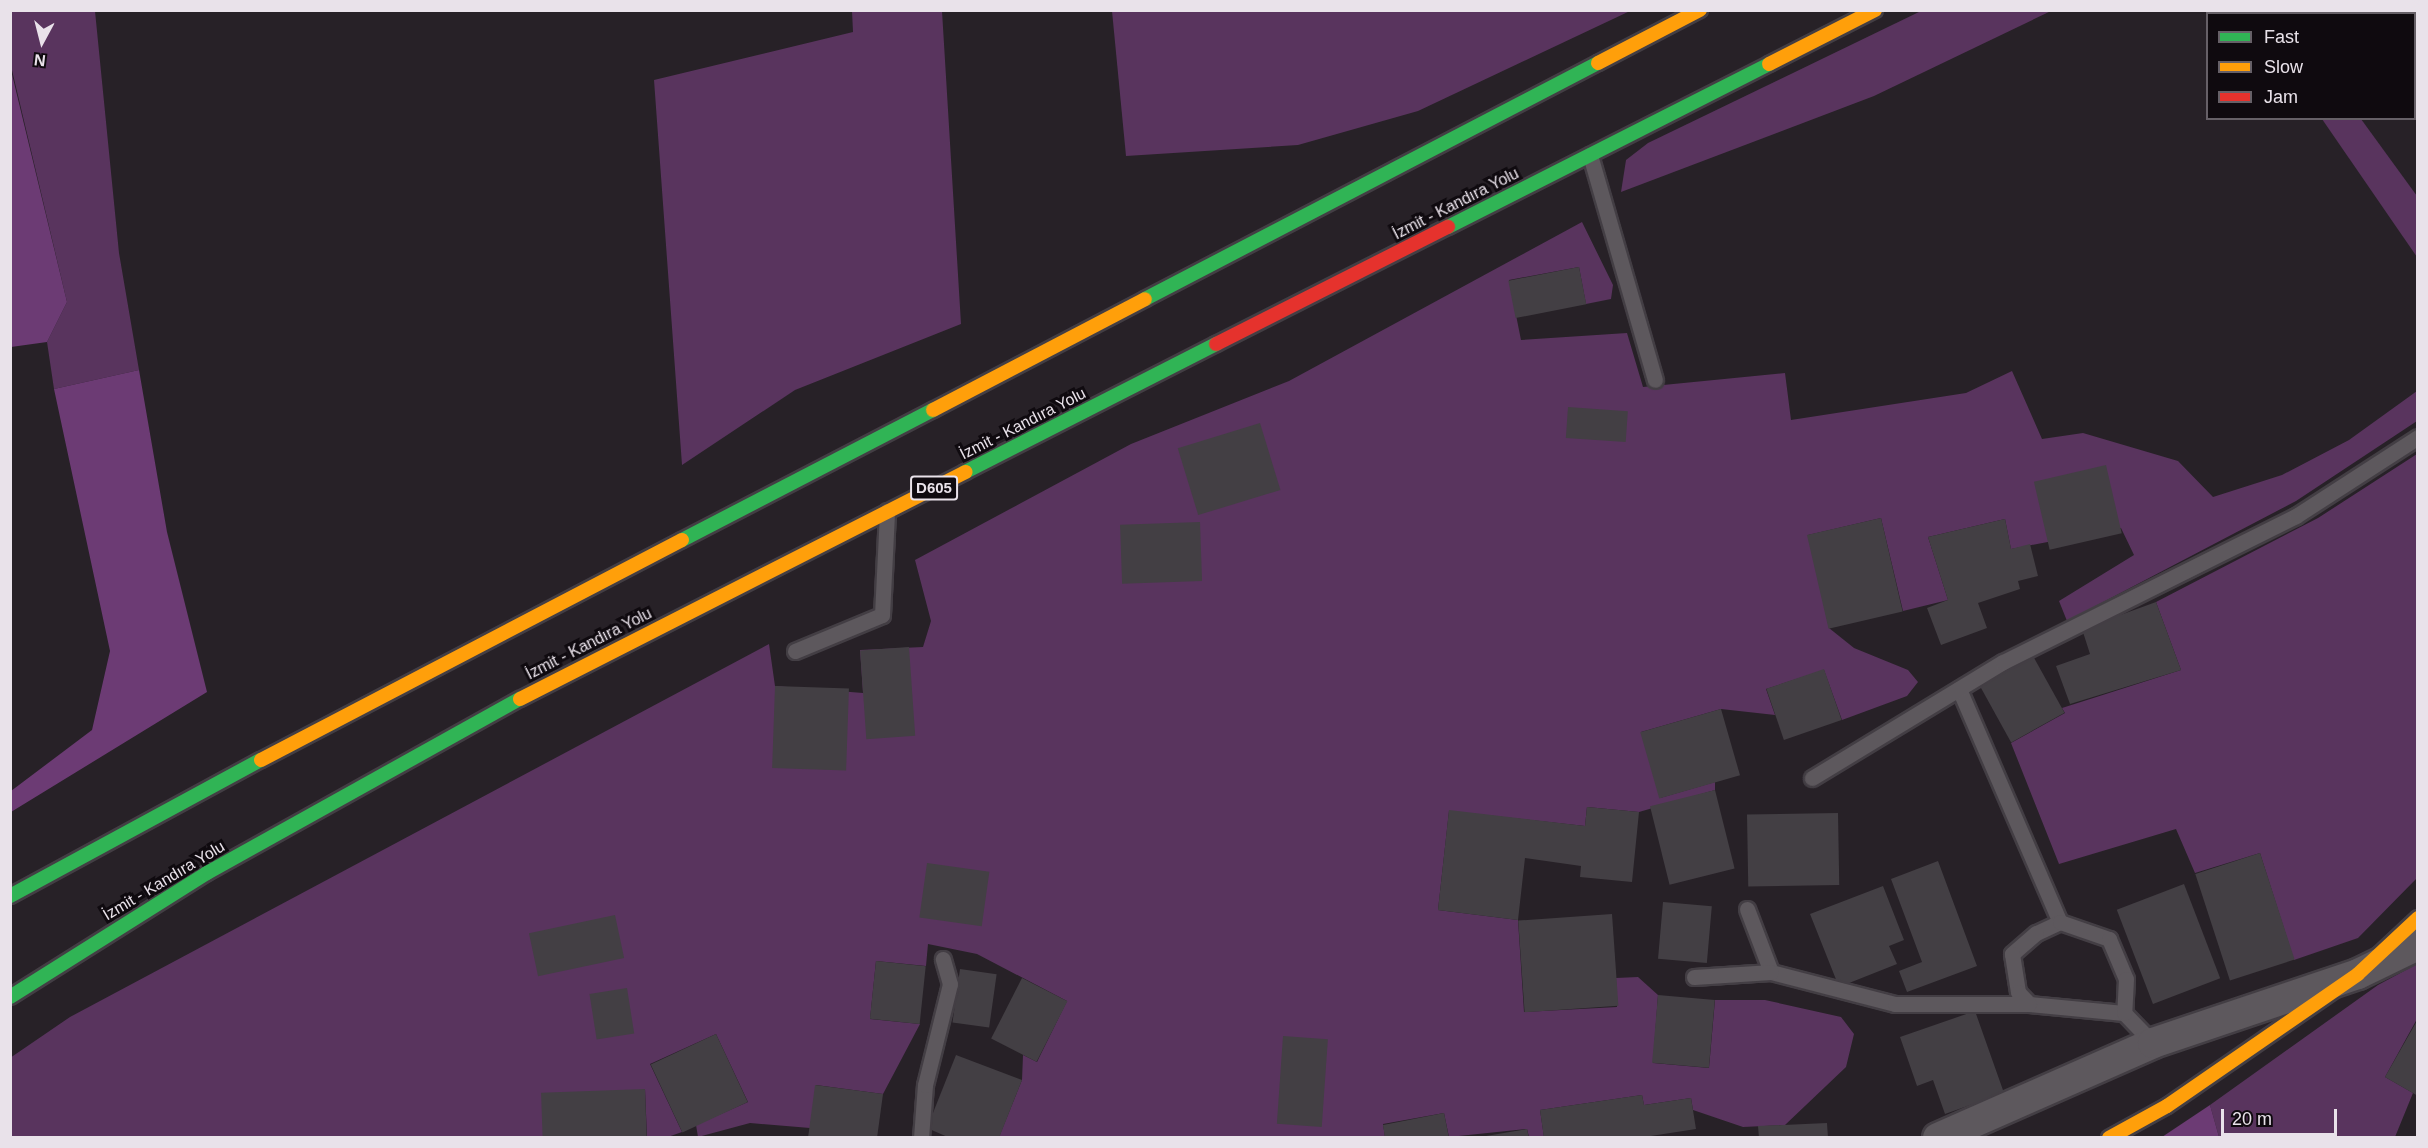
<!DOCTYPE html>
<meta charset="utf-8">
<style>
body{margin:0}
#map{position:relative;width:2428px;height:1148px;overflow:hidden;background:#272127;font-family:Arial,sans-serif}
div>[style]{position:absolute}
.green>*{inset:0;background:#59345e}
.forest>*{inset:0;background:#6c3b74}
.building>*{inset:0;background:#433f44;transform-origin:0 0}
.roads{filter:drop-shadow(2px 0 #433e44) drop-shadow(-2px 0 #433e44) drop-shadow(0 2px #433e44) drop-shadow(0 -2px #433e44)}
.lane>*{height:15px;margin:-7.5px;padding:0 7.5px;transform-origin:7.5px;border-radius:7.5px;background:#5d585d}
.street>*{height:30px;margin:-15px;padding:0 15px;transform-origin:15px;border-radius:15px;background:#5d585d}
.fast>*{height:14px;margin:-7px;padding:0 7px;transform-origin:7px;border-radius:7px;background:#30b455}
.slow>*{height:14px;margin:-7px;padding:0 7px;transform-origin:7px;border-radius:7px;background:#ff9f0a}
.jam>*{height:14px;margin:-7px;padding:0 7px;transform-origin:7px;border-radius:7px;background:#e5322d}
span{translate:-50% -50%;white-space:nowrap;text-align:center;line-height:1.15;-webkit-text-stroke:6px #0f0a0f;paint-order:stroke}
.shield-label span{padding:2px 4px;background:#0f0a0f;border:2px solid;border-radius:4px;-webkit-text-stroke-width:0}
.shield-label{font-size:15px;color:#e9e2ea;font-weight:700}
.street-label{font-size:16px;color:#e9e2ea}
.frame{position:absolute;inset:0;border:12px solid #e9e2ea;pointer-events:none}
.legend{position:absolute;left:2206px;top:12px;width:210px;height:108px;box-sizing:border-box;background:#0f0a0f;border:2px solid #666067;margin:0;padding:8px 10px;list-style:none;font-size:18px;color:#e9e2ea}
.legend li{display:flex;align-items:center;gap:12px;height:30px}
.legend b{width:30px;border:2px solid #666067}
.north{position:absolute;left:12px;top:12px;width:60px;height:60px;-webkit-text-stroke:4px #0f0a0f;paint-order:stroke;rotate:187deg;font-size:16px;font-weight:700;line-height:24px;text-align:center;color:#e9e2ea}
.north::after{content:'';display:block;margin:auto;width:21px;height:27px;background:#e9e2ea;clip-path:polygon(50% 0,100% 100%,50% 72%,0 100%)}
.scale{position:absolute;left:2221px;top:1109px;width:116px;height:27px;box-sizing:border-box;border:3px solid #e9e2ea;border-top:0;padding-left:8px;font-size:18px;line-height:21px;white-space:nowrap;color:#e9e2ea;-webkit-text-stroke:4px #0f0a0f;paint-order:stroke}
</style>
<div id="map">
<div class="green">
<i style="clip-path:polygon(10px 11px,95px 11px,119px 253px,139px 370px,54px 389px,47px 342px,67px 302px,11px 66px)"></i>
<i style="clip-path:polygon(852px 11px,942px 11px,961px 324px,795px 390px,682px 465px,654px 80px,853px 32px)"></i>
<i style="clip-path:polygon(1112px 11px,1112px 10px,1630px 11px,1418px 111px,1298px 145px,1126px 156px)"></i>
<i style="clip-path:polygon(1921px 11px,2051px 11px,1874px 96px,1621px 192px,1626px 160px,1648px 143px)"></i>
<i style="clip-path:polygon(2322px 119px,2361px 119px,2417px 196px,2417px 257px)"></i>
<i style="clip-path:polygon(1582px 222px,1613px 285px,1611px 299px,1586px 304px,1579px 267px,1509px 280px,1521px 340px,1627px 333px,1643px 387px,1785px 373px,1791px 420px,1966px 393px,2012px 371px,2042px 439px,2083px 433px,2178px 461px,2213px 497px,2282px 475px,2349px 440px,2417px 391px,2417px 421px,2296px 501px,2067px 621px,2059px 601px,2134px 555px,2121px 528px,2011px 549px,2005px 519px,1928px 537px,1948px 600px,1903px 611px,1881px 518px,1808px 535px,1829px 628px,1854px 648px,1908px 670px,1918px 682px,1907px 696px,1842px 720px,1824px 670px,1766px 689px,1775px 715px,1721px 709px,1641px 732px,1660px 798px,1715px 782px,1715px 790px,1639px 812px,1587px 807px,1585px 826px,1449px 811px,1438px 910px,1518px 920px,1524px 1012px,1617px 1007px,1616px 978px,1638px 977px,1658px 995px,1653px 1063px,1709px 1068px,1715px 1000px,1765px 1000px,1841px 1017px,1854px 1034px,1846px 1067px,1785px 1125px,1743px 1127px,1693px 1110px,1691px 1098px,1644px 1105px,1642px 1095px,1540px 1110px,1544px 1137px,1529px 1137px,1527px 1129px,1449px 1137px,1444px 1113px,1383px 1124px,1385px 1137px,999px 1137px,1022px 1080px,1023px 1055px,1037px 1062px,1067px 1001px,977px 954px,928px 944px,926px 966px,876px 961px,870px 1019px,920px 1024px,883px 1094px,816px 1085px,810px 1128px,750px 1123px,698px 1137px,696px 1125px,748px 1102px,716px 1034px,650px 1064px,682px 1132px,665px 1138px,647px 1137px,645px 1089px,543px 1137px,11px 1137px,10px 1058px,70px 1017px,769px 644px,775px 686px,863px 693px,860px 650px,923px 647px,931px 621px,915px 560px,1131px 444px,1289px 381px)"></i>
<i style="clip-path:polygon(2417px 454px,2417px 878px,2358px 938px,2294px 960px,2260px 853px,2195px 873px,2176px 829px,2059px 864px,2011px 743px,2065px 713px,2062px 708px,2181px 670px,2156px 602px,2318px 518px)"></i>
<i style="clip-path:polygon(2417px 964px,2417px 1019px,2385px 1077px,2413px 1093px,2395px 1137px,2219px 1137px,2210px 1105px,2378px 985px)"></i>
</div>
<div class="forest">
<i style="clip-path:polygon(10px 66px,67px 302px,47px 342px,11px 347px)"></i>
<i style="clip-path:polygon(139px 370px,167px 532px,207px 692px,11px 812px,11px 791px,92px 730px,110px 651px,54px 389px)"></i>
<i style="clip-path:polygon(2210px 1105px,2219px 1137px,2162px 1137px)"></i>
</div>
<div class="building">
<i style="left:1579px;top:267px;width:38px;height:72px;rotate:79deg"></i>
<i style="left:1568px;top:407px;width:60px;height:31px;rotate:4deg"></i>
<i style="left:1260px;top:423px;width:70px;height:86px;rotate:73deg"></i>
<i style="left:2106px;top:465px;width:70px;height:74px;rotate:77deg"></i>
<i style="left:1881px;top:518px;width:96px;height:76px;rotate:77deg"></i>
<i style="clip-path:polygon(2005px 519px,2011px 549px,2030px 544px,2038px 576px,2018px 581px,2020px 589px,1978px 603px,1987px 628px,1941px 645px,1927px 608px,1948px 600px,1928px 537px)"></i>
<i style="left:1200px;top:522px;width:59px;height:80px;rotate:88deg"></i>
<i style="clip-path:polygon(2156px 602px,2181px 670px,2070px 704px,2056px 666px,2090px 654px,2082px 629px)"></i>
<i style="left:909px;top:647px;width:89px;height:49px;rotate:86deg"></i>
<i style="left:2033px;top:656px;width:65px;height:61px;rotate:61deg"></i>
<i style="left:1824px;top:669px;width:54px;height:61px;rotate:71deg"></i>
<i style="left:775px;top:686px;width:74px;height:82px;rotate:2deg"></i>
<i style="left:1721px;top:709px;width:69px;height:84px;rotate:74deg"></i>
<i style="left:1715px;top:790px;width:81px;height:67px;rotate:76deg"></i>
<i style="clip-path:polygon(1587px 807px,1639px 812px,1632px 882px,1580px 877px,1581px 866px,1525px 858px,1518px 920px,1438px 910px,1449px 810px,1585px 826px)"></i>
<i style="left:1838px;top:813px;width:72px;height:91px;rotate:89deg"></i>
<i style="left:2260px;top:853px;width:112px;height:68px;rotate:72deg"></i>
<i style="clip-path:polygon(1938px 861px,1977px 966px,1907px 992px,1899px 971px,1922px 962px,1891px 879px)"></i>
<i style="left:927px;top:863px;width:63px;height:55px;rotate:8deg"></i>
<i style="left:2184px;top:884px;width:101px;height:72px;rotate:69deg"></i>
<i style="clip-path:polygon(1883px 886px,1904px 940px,1889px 946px,1897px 964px,1839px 987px,1810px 914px)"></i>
<i style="left:1663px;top:902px;width:49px;height:57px;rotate:5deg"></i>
<i style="left:1612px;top:914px;width:92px;height:94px;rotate:86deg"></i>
<i style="left:615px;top:915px;width:44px;height:88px;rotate:78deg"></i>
<i style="left:876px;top:961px;width:50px;height:58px;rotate:6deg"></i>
<i style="left:960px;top:969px;width:37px;height:54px;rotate:8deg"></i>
<i style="left:1022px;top:978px;width:51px;height:68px;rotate:27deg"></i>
<i style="left:627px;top:988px;width:46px;height:38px;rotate:81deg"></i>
<i style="left:1658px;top:995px;width:57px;height:68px;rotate:5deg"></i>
<i style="clip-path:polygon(1975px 1011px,2004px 1093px,1945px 1114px,1933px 1080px,1917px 1086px,1900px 1037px)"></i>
<i style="clip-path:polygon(2418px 1019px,2418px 1096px,2385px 1077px)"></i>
<i style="left:716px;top:1034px;width:75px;height:72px;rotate:65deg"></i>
<i style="left:1283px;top:1036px;width:45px;height:88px;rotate:4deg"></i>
<i style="clip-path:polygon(956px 1055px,1022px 1080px,999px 1138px,950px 1138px,927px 1128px)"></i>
<i style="clip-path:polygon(815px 1085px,883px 1094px,877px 1138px,808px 1138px)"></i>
<i style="left:645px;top:1089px;width:49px;height:104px;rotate:88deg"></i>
<i style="clip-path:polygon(1642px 1095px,1644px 1105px,1691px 1098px,1696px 1129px,1638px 1138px,1544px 1138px,1540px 1110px)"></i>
<i style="clip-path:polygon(1444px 1113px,1449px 1138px,1385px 1138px,1383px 1125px)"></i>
<i style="clip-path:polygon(1827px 1123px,1828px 1138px,1759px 1138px,1758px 1126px)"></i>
<i style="clip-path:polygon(1527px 1129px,1529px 1138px,1486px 1138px,1486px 1136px)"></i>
</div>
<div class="roads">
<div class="lane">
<i style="left:1590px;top:155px;width:234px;rotate:73.9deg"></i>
<i style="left:795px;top:651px;width:94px;rotate:-22.5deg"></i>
<i style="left:882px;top:615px;width:104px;rotate:-87.2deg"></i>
<i style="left:1959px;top:689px;width:254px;rotate:66.6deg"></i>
<i style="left:2060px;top:922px;width:26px;rotate:155deg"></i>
<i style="left:2036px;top:933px;width:32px;rotate:139deg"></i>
<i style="left:2012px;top:954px;width:38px;rotate:81deg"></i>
<i style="left:2018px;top:992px;width:16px;rotate:47deg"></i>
<i style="left:2029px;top:1004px;width:95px;rotate:5.4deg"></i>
<i style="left:2124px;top:1013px;width:42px;rotate:46deg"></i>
<i style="left:1812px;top:778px;width:223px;rotate:-31.3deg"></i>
<i style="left:2003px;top:662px;width:327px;rotate:-26.5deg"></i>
<i style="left:2296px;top:516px;width:145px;rotate:-32.9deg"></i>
<i style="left:1747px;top:909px;width:67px;rotate:69.1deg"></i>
<i style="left:1771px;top:972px;width:128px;rotate:14.5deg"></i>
<i style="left:1895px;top:1004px;width:134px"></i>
<i style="left:2060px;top:922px;width:52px;rotate:19.1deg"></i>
<i style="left:2109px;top:939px;width:43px;rotate:67deg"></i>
<i style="left:2126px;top:979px;width:34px;rotate:93deg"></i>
<i style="left:1694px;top:977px;width:77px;rotate:-3.7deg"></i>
<i style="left:921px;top:1138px;width:53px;rotate:-85.7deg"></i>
<i style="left:925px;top:1085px;width:104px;rotate:-76.1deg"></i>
<i style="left:950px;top:984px;width:26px;rotate:-106deg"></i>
</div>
<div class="street">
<i style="left:1938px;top:1138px;width:235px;rotate:-23.8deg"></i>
<i style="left:2153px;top:1043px;width:216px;rotate:-18.6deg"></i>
<i style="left:2358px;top:974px;width:67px;rotate:-25.8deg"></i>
</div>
<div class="fast">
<i style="left:1448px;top:227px;width:360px;rotate:-26.9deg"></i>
<i style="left:1145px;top:299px;width:511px;rotate:-27.52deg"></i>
<i style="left:965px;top:472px;width:282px;rotate:-27deg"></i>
<i style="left:682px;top:540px;width:283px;rotate:-27.4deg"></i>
<i style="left:10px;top:896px;width:285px;rotate:-28.5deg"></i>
<i style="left:10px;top:997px;width:233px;rotate:-32.2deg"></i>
<i style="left:207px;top:873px;width:358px;rotate:-29.1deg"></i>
</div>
<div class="slow">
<i style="left:1598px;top:63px;width:115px;rotate:-27.5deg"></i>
<i style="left:1769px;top:64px;width:119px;rotate:-27deg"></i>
<i style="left:933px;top:410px;width:239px;rotate:-27.6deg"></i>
<i style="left:520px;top:699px;width:500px;rotate:-27deg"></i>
<i style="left:261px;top:760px;width:475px;rotate:-27.6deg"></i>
<i style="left:2109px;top:1138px;width:66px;rotate:-28.9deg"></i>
<i style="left:2167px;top:1106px;width:232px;rotate:-34.6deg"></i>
<i style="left:2358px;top:974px;width:82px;rotate:-43deg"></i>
</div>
<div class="jam">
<i style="left:1216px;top:344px;width:260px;rotate:-26.8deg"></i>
</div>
</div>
<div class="shield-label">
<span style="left:934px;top:488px">D605</span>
</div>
<div class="street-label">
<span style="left:1456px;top:204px;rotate:-27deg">İzmit - Kandıra Yolu</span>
<span style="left:1023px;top:424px;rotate:-27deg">İzmit - Kandıra Yolu</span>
<span style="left:589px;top:644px;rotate:-27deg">İzmit - Kandıra Yolu</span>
<span style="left:164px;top:881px;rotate:-31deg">İzmit - Kandıra Yolu</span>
</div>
<div class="frame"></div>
<ul class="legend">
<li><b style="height:8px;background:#30b455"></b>Fast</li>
<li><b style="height:8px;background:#ff9f0a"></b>Slow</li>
<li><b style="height:8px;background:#e5322d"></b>Jam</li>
</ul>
<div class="north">N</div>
<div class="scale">20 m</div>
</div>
